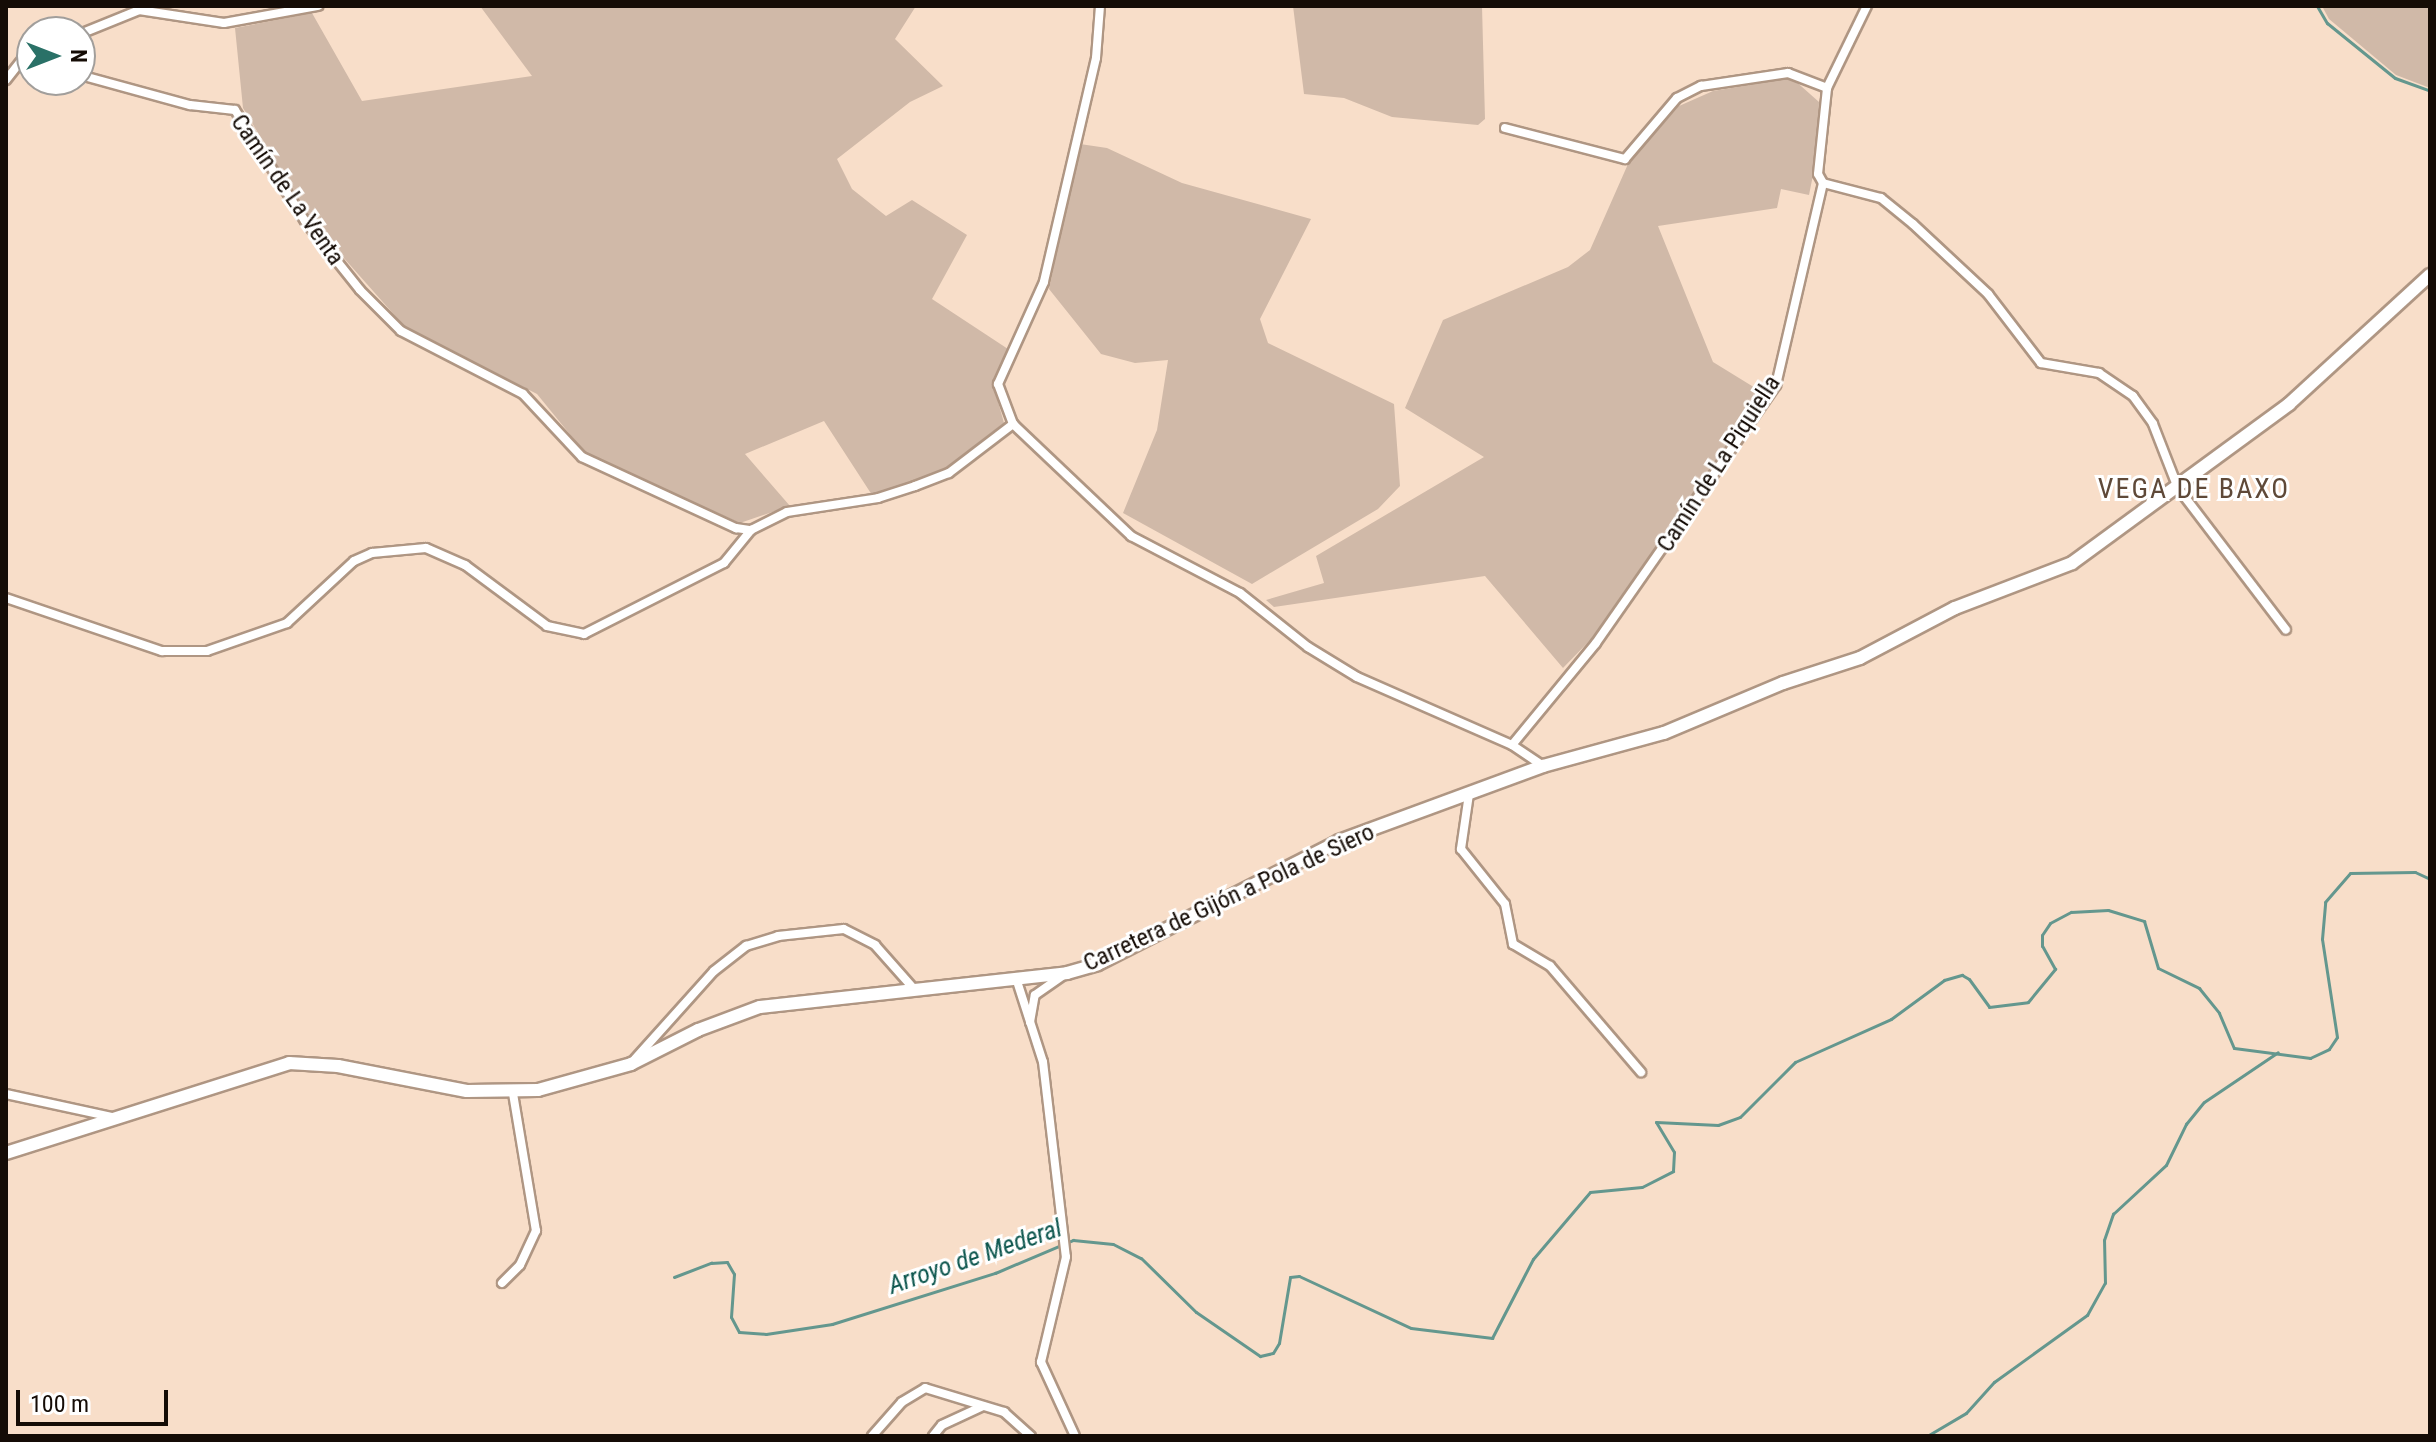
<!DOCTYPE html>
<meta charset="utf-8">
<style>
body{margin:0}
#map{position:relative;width:2436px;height:1442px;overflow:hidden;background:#f8dec9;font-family:"Roboto Condensed",sans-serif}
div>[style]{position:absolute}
.green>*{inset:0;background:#d0b9a8}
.stream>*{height:3px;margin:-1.5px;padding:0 1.5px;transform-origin:1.5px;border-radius:1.5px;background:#64978e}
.roads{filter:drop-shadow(2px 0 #af9683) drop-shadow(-2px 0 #af9683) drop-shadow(0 2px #af9683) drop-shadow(0 -2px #af9683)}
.street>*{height:8px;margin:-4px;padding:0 4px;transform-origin:4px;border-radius:4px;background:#fff}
.secondary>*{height:12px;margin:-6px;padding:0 6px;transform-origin:6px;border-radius:6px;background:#fff}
span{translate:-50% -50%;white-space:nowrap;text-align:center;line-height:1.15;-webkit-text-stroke:6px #fff;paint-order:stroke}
.street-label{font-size:24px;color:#150c06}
.water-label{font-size:26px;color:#0e574f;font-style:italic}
.quarter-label{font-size:28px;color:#5f4938;letter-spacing:2px}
.frame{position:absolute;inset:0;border:8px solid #150c06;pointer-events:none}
.north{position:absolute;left:16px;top:16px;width:80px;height:80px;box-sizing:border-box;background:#fff;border:2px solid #a19e9b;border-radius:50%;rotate:90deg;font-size:22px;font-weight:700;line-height:32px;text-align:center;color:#150c06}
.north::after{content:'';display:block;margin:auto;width:28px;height:36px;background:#2a7167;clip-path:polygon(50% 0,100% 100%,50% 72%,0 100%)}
.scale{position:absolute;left:16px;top:1390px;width:152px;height:36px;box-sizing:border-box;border:4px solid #150c06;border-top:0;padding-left:10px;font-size:24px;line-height:28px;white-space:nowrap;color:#150c06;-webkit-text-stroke:6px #fff;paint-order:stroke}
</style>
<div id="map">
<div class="green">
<i style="clip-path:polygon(480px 6px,916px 6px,895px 39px,943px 86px,910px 102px,837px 159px,852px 189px,886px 216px,912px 200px,967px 235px,932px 299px,1008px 349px,993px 384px,1004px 423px,945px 469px,872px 495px,824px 421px,745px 454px,790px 506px,740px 523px,586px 454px,537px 394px,405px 327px,311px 221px,243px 108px,235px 28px,312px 13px,362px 101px,532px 76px)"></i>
<i style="clip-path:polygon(1293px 6px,1482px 6px,1485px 119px,1478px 125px,1392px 117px,1344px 98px,1304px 94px)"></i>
<i style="clip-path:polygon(2322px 6px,2430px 6px,2430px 88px,2396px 75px,2329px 19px)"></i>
<i style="clip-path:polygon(1792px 78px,1819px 102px,1818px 150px,1809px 195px,1781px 189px,1777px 208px,1658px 226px,1713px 362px,1765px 394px,1597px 633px,1563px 668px,1485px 576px,1274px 607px,1266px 600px,1324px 583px,1316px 556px,1484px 457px,1405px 408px,1443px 320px,1568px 267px,1590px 250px,1628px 164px,1679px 106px,1713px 91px)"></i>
<i style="clip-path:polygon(1080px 144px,1107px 148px,1182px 183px,1311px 219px,1260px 319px,1268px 343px,1394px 404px,1400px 486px,1378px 509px,1252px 584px,1123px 513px,1157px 430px,1168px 360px,1135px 363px,1101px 354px,1049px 289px)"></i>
</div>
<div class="stream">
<i style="left:2317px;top:6px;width:20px;rotate:60deg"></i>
<i style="left:2327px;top:23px;width:87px;rotate:39deg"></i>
<i style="left:2395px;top:78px;width:37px;rotate:20deg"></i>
<i style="left:674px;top:1277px;width:40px;rotate:-21deg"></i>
<i style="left:711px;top:1263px;width:16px;rotate:-4deg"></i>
<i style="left:727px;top:1262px;width:14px;rotate:60deg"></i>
<i style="left:734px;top:1274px;width:43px;rotate:94deg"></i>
<i style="left:731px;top:1317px;width:17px;rotate:62deg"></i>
<i style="left:739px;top:1332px;width:27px;rotate:4deg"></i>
<i style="left:766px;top:1334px;width:67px;rotate:-8.6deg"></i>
<i style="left:832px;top:1324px;width:171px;rotate:-17.4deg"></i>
<i style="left:995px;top:1273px;width:85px;rotate:-22.9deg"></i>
<i style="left:1073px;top:1240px;width:40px;rotate:5.7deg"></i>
<i style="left:1113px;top:1244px;width:31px;rotate:27deg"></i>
<i style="left:1141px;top:1258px;width:77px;rotate:44.5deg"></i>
<i style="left:1196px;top:1312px;width:78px;rotate:34.5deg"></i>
<i style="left:1260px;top:1356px;width:13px;rotate:-13deg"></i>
<i style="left:1273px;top:1353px;width:12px;rotate:-59deg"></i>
<i style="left:1279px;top:1343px;width:67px;rotate:-80.5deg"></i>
<i style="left:1290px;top:1277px;width:9px;rotate:-6deg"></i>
<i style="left:1299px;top:1276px;width:123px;rotate:24.9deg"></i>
<i style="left:1411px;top:1328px;width:82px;rotate:7deg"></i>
<i style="left:1492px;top:1338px;width:89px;rotate:-62.6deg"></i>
<i style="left:1533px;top:1259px;width:88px;rotate:-49.6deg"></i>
<i style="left:1590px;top:1192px;width:52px;rotate:-5.5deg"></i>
<i style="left:1642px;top:1187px;width:35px;rotate:-27deg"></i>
<i style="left:1673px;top:1171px;width:19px;rotate:-87deg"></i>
<i style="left:1674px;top:1152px;width:35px;rotate:-121deg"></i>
<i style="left:1656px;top:1122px;width:62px;rotate:2.8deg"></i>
<i style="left:1718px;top:1125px;width:23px;rotate:-20deg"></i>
<i style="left:1740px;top:1117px;width:78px;rotate:-45deg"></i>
<i style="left:1795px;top:1062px;width:105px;rotate:-24.1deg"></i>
<i style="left:1891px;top:1019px;width:66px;rotate:-36.3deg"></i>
<i style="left:1944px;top:980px;width:19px;rotate:-16deg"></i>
<i style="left:1962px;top:975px;width:8px;rotate:30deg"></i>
<i style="left:1969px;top:979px;width:34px;rotate:54deg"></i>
<i style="left:1989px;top:1007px;width:39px;rotate:-7deg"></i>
<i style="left:2028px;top:1002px;width:43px;rotate:-50.7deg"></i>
<i style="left:2055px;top:969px;width:26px;rotate:-119deg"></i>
<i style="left:2042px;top:946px;width:11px;rotate:-90deg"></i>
<i style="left:2042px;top:935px;width:14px;rotate:-56deg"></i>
<i style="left:2050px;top:923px;width:24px;rotate:-28deg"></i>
<i style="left:2071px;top:912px;width:37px;rotate:-3deg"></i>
<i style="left:2108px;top:910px;width:38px;rotate:17deg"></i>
<i style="left:2144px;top:921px;width:49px;rotate:73.4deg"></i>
<i style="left:2158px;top:968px;width:46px;rotate:26deg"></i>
<i style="left:2199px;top:988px;width:32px;rotate:51deg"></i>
<i style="left:2219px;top:1013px;width:38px;rotate:67deg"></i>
<i style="left:2234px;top:1048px;width:77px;rotate:7.5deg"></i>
<i style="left:2310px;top:1058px;width:21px;rotate:-25deg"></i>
<i style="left:2329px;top:1049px;width:14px;rotate:-56deg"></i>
<i style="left:2337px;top:1037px;width:99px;rotate:-98.7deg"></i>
<i style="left:2322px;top:939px;width:37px;rotate:-85deg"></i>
<i style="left:2325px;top:902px;width:38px;rotate:-49deg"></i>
<i style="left:2350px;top:873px;width:65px;rotate:-0.9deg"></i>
<i style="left:2415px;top:872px;width:17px;rotate:25deg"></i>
<i style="left:1927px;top:1436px;width:45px;rotate:-30.5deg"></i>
<i style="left:1966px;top:1413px;width:42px;rotate:-47.9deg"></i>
<i style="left:1994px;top:1382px;width:115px;rotate:-35.8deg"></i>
<i style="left:2087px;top:1315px;width:37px;rotate:-61deg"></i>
<i style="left:2105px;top:1283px;width:43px;rotate:-91.3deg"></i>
<i style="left:2104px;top:1240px;width:28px;rotate:-71deg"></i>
<i style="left:2113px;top:1214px;width:72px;rotate:-42.8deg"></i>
<i style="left:2166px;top:1165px;width:46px;rotate:-64deg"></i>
<i style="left:2186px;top:1124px;width:28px;rotate:-51deg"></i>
<i style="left:2204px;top:1102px;width:89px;rotate:-34deg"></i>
</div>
<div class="roads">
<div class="street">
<i style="left:1100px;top:6px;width:52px;rotate:94.4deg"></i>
<i style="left:1096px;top:58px;width:230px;rotate:103.1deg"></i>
<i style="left:1044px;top:282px;width:112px;rotate:114.3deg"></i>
<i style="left:998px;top:384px;width:43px;rotate:69.4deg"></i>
<i style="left:1013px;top:424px;width:163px;rotate:43.5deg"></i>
<i style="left:1131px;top:536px;width:123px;rotate:27.6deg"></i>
<i style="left:1240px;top:593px;width:87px;rotate:38.5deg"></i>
<i style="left:1308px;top:647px;width:57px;rotate:31.5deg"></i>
<i style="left:1357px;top:677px;width:169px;rotate:23.7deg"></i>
<i style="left:1512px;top:745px;width:37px;rotate:34deg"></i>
<i style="left:80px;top:34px;width:64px;rotate:-22.1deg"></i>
<i style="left:139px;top:10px;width:86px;rotate:8.7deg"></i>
<i style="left:224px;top:23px;width:96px;rotate:-10.3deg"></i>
<i style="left:80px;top:75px;width:114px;rotate:15.3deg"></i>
<i style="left:190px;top:105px;width:45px;rotate:6.3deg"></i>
<i style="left:235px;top:110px;width:131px;rotate:57.8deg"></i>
<i style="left:305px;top:221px;width:88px;rotate:51.4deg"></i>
<i style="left:360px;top:290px;width:58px;rotate:45deg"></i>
<i style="left:401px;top:331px;width:137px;rotate:27.3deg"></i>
<i style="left:523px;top:394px;width:86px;rotate:46.9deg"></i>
<i style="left:582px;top:457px;width:170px;rotate:24.8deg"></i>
<i style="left:736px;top:528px;width:15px;rotate:8deg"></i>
<i style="left:751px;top:530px;width:40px;rotate:-26.6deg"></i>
<i style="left:787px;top:512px;width:92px;rotate:-8.7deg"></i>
<i style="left:878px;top:498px;width:39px;rotate:-18deg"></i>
<i style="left:915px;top:486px;width:36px;rotate:-21deg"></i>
<i style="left:949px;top:473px;width:81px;rotate:-37.4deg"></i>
<i style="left:6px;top:80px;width:42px;rotate:-51.8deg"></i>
<i style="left:1505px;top:128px;width:124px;rotate:14.5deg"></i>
<i style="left:1625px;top:159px;width:80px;rotate:-49.6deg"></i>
<i style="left:1677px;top:98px;width:27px;rotate:-27deg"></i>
<i style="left:1701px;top:86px;width:88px;rotate:-8.5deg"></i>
<i style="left:1788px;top:73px;width:42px;rotate:21deg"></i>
<i style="left:1823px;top:183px;width:60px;rotate:14.5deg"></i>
<i style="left:1881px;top:198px;width:41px;rotate:39.1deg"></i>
<i style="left:1913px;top:224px;width:103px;rotate:43deg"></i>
<i style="left:1988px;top:294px;width:87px;rotate:52.5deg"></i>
<i style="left:2041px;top:363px;width:59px;rotate:9.8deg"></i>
<i style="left:2099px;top:373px;width:41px;rotate:34.1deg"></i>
<i style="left:2133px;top:396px;width:34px;rotate:54deg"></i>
<i style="left:2153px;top:424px;width:69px;rotate:68.7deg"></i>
<i style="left:2178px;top:488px;width:178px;rotate:52.7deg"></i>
<i style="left:6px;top:598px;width:165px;rotate:18.8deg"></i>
<i style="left:162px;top:651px;width:45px"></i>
<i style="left:207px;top:651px;width:85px;rotate:-19.3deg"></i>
<i style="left:287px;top:623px;width:91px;rotate:-42.8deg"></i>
<i style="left:354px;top:561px;width:20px;rotate:-24deg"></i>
<i style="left:372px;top:553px;width:54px;rotate:-5.3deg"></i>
<i style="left:426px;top:548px;width:43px;rotate:23.6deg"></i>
<i style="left:465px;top:565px;width:102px;rotate:36.6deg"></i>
<i style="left:547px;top:626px;width:38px;rotate:12deg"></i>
<i style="left:584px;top:634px;width:157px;rotate:-26.9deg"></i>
<i style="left:724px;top:563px;width:43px;rotate:-50.7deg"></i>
<i style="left:1512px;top:745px;width:132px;rotate:-50.5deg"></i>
<i style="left:1596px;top:643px;width:315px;rotate:-55.1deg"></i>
<i style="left:1776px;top:385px;width:207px;rotate:-76.9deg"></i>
<i style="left:1823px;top:183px;width:10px;rotate:-119deg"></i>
<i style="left:1818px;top:174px;width:86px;rotate:-84deg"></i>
<i style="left:1827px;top:88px;width:91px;rotate:-64deg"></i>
<i style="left:1469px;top:794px;width:56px;rotate:98.3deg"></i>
<i style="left:1461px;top:849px;width:70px;rotate:51.3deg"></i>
<i style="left:1505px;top:904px;width:41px;rotate:78.7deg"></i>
<i style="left:1513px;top:944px;width:43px;rotate:30.7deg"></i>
<i style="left:1550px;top:966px;width:140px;rotate:49.4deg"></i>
<i style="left:1016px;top:978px;width:88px;rotate:72.2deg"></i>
<i style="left:1043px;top:1062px;width:196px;rotate:83.3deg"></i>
<i style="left:1066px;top:1257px;width:108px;rotate:103.4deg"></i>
<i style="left:1041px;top:1362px;width:81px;rotate:65.3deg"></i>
<i style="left:1030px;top:1022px;width:27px;rotate:-80deg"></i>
<i style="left:1035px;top:995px;width:39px;rotate:-35deg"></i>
<i style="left:635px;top:1059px;width:118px;rotate:-48.1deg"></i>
<i style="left:714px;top:971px;width:41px;rotate:-38deg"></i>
<i style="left:746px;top:946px;width:34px;rotate:-17deg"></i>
<i style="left:778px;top:936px;width:66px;rotate:-6.1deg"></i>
<i style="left:844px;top:929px;width:35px;rotate:27deg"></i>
<i style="left:875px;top:945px;width:57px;rotate:48.5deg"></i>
<i style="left:6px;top:1094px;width:108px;rotate:12.2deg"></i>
<i style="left:502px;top:1283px;width:25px;rotate:-45deg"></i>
<i style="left:520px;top:1265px;width:38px;rotate:-65deg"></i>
<i style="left:536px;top:1231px;width:139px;rotate:-99.5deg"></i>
<i style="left:872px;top:1436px;width:45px;rotate:-48.6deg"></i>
<i style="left:902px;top:1402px;width:27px;rotate:-31deg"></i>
<i style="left:925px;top:1388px;width:83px;rotate:16.9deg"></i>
<i style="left:1004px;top:1412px;width:36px;rotate:42deg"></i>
<i style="left:933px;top:1436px;width:14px;rotate:-51deg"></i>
<i style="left:942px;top:1425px;width:45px;rotate:-24.9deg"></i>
</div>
<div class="secondary">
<i style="left:6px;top:1153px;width:297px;rotate:-17.6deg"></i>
<i style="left:289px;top:1063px;width:49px;rotate:3.5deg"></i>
<i style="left:338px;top:1066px;width:131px;rotate:11deg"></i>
<i style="left:467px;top:1091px;width:71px;rotate:-0.8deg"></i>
<i style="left:538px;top:1090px;width:97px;rotate:-15.6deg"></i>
<i style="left:631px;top:1064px;width:75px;rotate:-26.9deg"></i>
<i style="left:698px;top:1030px;width:66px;rotate:-20.4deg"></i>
<i style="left:760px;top:1007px;width:309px;rotate:-6.3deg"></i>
<i style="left:1067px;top:973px;width:32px;rotate:-16deg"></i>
<i style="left:1098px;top:964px;width:271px;rotate:-27deg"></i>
<i style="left:1339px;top:841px;width:217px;rotate:-20.2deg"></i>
<i style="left:1543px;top:766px;width:125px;rotate:-15.3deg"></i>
<i style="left:1664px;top:733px;width:129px;rotate:-22.8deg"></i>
<i style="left:1783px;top:683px;width:81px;rotate:-18deg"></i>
<i style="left:1860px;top:658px;width:107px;rotate:-27.8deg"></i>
<i style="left:1955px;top:608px;width:125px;rotate:-21deg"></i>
<i style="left:2072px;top:563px;width:269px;rotate:-36.2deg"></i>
<i style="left:2289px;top:404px;width:191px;rotate:-42.5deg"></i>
</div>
</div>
<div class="street-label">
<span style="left:287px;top:190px;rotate:55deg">Camín de La Venta</span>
<span style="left:1719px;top:464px;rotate:-57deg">Camín de La Piquiella</span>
<span style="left:1229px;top:898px;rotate:-25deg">Carretera de Gijón a Pola de Siero</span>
</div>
<div class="water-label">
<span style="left:975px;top:1257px;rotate:-19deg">Arroyo de Mederal</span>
</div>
<div class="quarter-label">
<span style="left:2194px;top:489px">VEGA DE BAXO</span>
</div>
<div class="frame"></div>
<div class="north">N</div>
<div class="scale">100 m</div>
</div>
